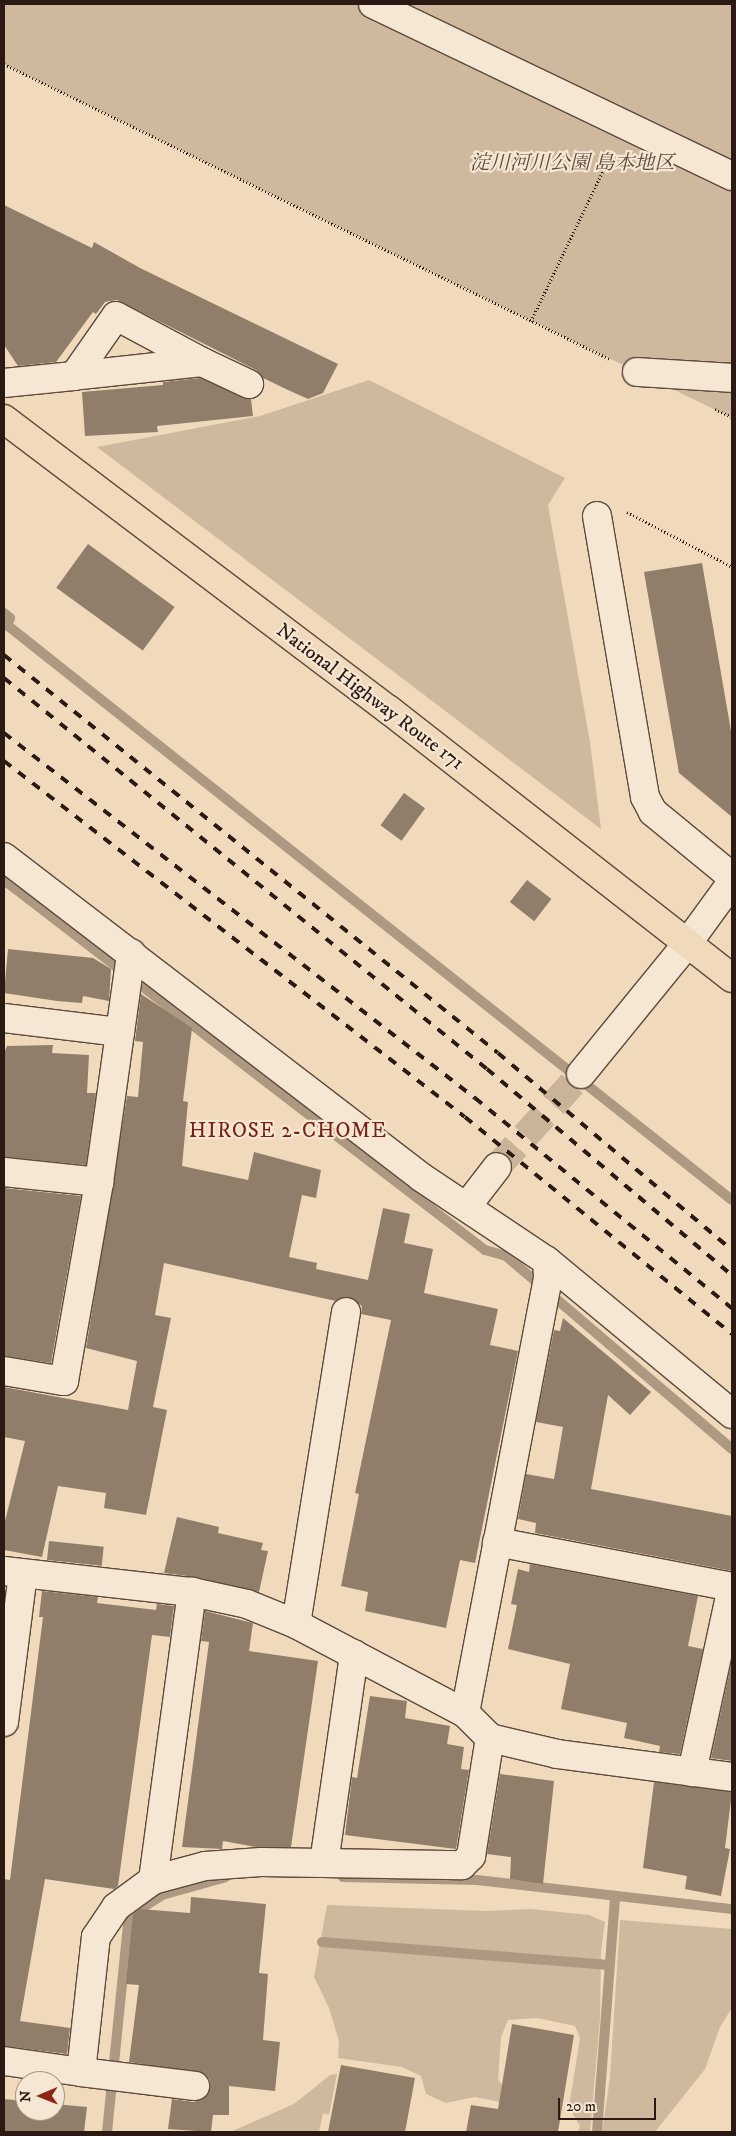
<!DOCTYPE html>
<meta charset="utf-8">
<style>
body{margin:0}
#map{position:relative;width:736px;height:2136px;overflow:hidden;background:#f0dabb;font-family:"IM FELL DW Pica","Noto Serif JP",serif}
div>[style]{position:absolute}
.green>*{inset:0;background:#cfb99e}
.stream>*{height:10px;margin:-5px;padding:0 5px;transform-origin:5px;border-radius:5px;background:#ad9982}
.building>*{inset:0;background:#917e6a;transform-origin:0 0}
.minor-tunnel>*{height:28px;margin-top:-14px;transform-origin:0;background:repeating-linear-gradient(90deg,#c9b499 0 28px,transparent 0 42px)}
.path>*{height:3px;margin-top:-1.5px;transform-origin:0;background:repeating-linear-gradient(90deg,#2b1a13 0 1px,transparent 0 3.5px)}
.roads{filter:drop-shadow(1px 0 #5c4a3d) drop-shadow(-1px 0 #5c4a3d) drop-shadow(0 1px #5c4a3d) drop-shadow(0 -1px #5c4a3d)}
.minor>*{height:28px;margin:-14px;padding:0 14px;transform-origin:14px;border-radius:14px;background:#f5e7d3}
.highway>*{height:28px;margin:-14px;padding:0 14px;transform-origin:14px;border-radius:14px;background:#f0dabb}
.rail>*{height:4px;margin-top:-2px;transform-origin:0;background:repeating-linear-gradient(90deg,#2b1a13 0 9px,transparent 0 18px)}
span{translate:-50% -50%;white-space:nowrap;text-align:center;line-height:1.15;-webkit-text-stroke:4.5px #f5e7d3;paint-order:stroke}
.park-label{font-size:20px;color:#5c4a3d;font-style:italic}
.street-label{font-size:20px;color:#2b1a13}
.neighbourhood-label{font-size:21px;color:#7a1f14;letter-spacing:1px}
.frame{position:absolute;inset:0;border:5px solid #2b1a13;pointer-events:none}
.north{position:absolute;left:15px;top:2071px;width:50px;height:50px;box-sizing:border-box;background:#f5e7d3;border:1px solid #a49586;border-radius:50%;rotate:269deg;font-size:14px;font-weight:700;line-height:20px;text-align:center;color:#2b1a13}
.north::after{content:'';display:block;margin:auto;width:18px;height:22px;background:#8f2418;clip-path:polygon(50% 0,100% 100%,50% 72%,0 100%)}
.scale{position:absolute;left:558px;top:2098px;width:98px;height:22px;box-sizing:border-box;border:2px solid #2b1a13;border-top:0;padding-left:6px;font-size:15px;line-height:18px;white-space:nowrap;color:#2b1a13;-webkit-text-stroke:4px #f5e7d3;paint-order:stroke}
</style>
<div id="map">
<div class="green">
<i style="clip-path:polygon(4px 4px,732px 4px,732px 418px,4px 64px)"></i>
<i style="clip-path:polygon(369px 380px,565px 478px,548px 505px,590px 742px,601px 829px,97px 447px,260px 416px)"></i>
<i style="clip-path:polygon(327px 1905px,487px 1911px,531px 1909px,589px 1915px,605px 1922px,601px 1951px,600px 2019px,590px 2132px,578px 2132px,580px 2126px,569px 2107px,580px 2038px,575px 2026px,537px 2018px,508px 2020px,501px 2037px,498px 2080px,511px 2095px,500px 2102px,475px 2097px,446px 2103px,426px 2094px,421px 2076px,402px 2067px,338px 2058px,339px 2041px,329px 2008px,314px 1977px)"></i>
<i style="clip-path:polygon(620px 1920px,732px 1929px,732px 2008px,720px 2027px,705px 2069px,655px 2132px,602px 2132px,610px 2078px)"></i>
<i style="clip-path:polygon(337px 2074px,329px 2115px,323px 2113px,319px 2132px,230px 2132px,294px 2104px,330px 2075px)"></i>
</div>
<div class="stream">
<i style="left:4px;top:613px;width:8px;rotate:40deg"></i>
<i style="left:10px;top:618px;width:8px;rotate:113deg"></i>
<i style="left:7px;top:625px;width:925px;rotate:38.42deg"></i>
<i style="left:4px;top:880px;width:607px;rotate:37.57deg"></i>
<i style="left:485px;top:1250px;width:22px;rotate:16deg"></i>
<i style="left:506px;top:1256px;width:297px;rotate:40.5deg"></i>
<i style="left:343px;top:1877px;width:134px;rotate:1.3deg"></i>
<i style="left:477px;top:1880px;width:257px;rotate:6.5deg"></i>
<i style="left:322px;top:1942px;width:288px;rotate:4.6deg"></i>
<i style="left:107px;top:2132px;width:217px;rotate:-84.2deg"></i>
<i style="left:129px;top:1916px;width:39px;rotate:-32deg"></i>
<i style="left:162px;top:1895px;width:66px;rotate:-15.7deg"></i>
<i style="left:597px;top:2132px;width:237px;rotate:-85.6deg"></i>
</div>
<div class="building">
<i style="clip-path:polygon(4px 205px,92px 248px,94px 242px,140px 268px,338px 364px,323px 393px,308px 399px,288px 390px,263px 378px,256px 370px,117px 300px,105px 302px,96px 314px,93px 312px,56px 362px,18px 366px,4px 345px)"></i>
<i style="clip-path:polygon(200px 378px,251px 399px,253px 416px,157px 426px,158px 432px,85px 436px,82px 392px,163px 385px,163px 382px)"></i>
<i style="left:88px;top:544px;width:107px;height:54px;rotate:36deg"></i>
<i style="clip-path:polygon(702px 563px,732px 737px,732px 817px,679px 773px,644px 572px)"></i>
<i style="left:404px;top:793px;width:26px;height:40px;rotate:36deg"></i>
<i style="left:527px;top:880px;width:31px;height:28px;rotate:38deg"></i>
<i style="clip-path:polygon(8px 949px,93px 958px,111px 969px,109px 1001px,83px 996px,82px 1003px,57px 1001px,4px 993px)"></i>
<i style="clip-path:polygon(141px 994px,192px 1028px,183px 1101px,188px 1102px,182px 1166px,248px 1180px,254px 1152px,321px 1170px,316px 1198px,302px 1195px,289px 1257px,317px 1263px,316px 1269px,368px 1280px,383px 1208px,410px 1214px,404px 1243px,433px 1249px,424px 1293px,498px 1309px,490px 1345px,518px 1351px,475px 1563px,460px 1560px,446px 1628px,365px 1611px,368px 1592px,341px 1586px,359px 1494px,355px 1493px,391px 1320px,361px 1314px,362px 1306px,349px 1297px,336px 1301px,164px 1263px,155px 1315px,171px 1318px,153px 1407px,167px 1410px,146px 1515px,104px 1508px,106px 1493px,58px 1486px,42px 1557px,4px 1550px,4px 1525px,25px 1441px,4px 1437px,4px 1387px,128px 1410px,137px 1361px,86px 1348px,127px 1096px,138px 1097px,143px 1042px,135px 1041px)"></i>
<i style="clip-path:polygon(53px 1045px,52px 1053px,89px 1055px,87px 1093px,96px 1093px,86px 1165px,4px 1157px,4px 1053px,7px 1046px)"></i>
<i style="clip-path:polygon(4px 1188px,81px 1196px,51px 1363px,4px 1356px)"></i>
<i style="clip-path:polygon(563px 1318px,651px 1392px,630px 1415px,608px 1395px,591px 1489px,732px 1516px,732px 1571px,535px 1533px,536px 1523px,518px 1519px,526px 1474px,554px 1479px,563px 1427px,536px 1422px,554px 1330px,560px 1331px)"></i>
<i style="clip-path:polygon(177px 1517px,219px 1527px,218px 1533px,263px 1543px,261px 1550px,268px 1551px,259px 1592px,195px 1577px,164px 1573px)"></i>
<i style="left:49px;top:1541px;width:55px;height:19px;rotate:6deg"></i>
<i style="clip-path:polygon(530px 1564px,698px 1596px,688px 1646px,703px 1649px,680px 1754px,659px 1752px,660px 1746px,624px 1738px,627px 1723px,561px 1709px,570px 1664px,508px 1649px,517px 1605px,511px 1604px,518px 1569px,529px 1572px)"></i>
<i style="clip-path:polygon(42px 1591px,98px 1597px,97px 1603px,156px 1610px,157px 1604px,174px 1606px,170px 1637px,152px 1635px,118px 1886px,114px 1889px,45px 1879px,20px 2021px,70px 2028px,67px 2054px,4px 2046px,4px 1879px,10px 1880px,43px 1617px,39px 1617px)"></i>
<i style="clip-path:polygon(205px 1611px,253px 1623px,249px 1651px,318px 1661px,291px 1847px,256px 1847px,223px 1841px,222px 1849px,182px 1847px,209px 1642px,201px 1641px)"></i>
<i style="clip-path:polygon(732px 1660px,732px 1761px,711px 1758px)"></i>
<i style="clip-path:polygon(370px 1696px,407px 1701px,405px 1718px,450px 1726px,447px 1744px,464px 1747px,461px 1769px,469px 1770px,456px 1849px,345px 1835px,352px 1777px,357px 1778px)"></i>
<i style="clip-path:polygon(500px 1774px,554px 1781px,543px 1884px,510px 1879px,511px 1857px,487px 1854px)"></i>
<i style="clip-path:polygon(654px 1782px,732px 1792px,725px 1848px,730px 1849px,721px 1896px,685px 1889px,687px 1876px,643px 1868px)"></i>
<i style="clip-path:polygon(191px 1897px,266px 1904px,259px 1973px,268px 1974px,263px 2040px,280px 2042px,275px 2091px,229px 2086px,229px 2115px,213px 2115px,211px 2132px,168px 2129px,172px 2099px,194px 2102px,208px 2095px,210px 2080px,205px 2074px,129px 2062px,139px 1985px,126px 1984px,133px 1914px,140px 1909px,190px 1913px)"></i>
<i style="clip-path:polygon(512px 2024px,574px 2035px,558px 2132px,466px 2132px,471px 2105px,498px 2109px)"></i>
<i style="clip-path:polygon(341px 2065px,415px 2078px,405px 2132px,328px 2132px)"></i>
<i style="clip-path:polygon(4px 2099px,25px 2101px,25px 2111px,55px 2111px,55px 2104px,87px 2107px,84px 2132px,4px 2132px)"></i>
</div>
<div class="minor-tunnel">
<i style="left:497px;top:1167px;width:125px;rotate:-47.9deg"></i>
</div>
<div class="path">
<i style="left:4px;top:64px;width:674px;rotate:25.96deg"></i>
<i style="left:531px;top:321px;width:187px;rotate:-64.4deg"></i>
<i style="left:715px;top:409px;width:19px;rotate:25deg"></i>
<i style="left:627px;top:512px;width:119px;rotate:27.6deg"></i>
</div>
<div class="roads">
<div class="minor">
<i style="left:373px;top:4px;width:398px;rotate:25.6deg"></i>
<i style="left:116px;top:316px;width:98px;rotate:28.1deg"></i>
<i style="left:202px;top:362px;width:129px;rotate:173.8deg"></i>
<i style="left:74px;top:376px;width:73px;rotate:-55deg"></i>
<i style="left:202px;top:362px;width:52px;rotate:25.1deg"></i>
<i style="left:637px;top:372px;width:95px;rotate:3.6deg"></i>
<i style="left:4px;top:383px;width:70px;rotate:-5.7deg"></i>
<i style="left:597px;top:516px;width:285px;rotate:80.3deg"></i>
<i style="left:645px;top:797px;width:17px;rotate:62deg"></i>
<i style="left:653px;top:812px;width:102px;rotate:39.4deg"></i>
<i style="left:4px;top:857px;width:526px;rotate:37.5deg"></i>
<i style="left:421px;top:1177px;width:151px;rotate:33.7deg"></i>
<i style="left:547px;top:1261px;width:240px;rotate:39.6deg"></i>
<i style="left:4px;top:1018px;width:117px;rotate:6.9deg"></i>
<i style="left:581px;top:1074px;width:168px;rotate:-50.8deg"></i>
<i style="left:687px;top:944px;width:77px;rotate:-54deg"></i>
<i style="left:4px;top:1172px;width:96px;rotate:6deg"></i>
<i style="left:467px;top:1206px;width:49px;rotate:-52.4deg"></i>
<i style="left:4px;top:1371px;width:61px;rotate:9.5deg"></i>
<i style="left:64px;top:1381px;width:202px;rotate:-80deg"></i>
<i style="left:99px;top:1182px;width:231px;rotate:-82deg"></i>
<i style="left:497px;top:1542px;width:239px;rotate:10.8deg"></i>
<i style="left:4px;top:1571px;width:189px;rotate:6.4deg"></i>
<i style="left:192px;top:1592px;width:56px;rotate:12.3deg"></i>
<i style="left:247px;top:1604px;width:53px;rotate:22.2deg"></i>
<i style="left:296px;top:1624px;width:191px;rotate:27.8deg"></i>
<i style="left:465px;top:1713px;width:35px;rotate:45deg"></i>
<i style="left:490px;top:1738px;width:69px;rotate:13.4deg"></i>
<i style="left:557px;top:1754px;width:177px;rotate:7.5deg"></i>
<i style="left:296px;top:1624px;width:316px;rotate:-80.9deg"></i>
<i style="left:465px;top:1713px;width:445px;rotate:-79.2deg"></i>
<i style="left:548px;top:1276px;width:15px;rotate:-94deg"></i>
<i style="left:4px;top:1722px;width:149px;rotate:-82.7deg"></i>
<i style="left:692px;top:1772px;width:189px;rotate:-77.8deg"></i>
<i style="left:324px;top:1863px;width:211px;rotate:-81.8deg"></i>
<i style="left:153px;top:1880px;width:291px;rotate:-82.3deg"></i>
<i style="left:4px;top:2061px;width:78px;rotate:8.1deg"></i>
<i style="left:81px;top:2072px;width:136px;rotate:-83.7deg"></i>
<i style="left:96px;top:1937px;width:36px;rotate:-56deg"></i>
<i style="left:116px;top:1907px;width:46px;rotate:-36.1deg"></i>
<i style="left:153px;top:1880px;width:54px;rotate:-15.1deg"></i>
<i style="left:205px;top:1866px;width:56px;rotate:-4.1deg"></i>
<i style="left:261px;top:1862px;width:201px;rotate:0.9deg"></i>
<i style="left:462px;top:1865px;width:13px;rotate:-45deg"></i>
<i style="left:471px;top:1856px;width:120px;rotate:-80.9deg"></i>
<i style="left:81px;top:2072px;width:115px;rotate:7deg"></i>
</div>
<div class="highway">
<i style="left:4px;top:419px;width:483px;rotate:37.1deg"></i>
<i style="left:389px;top:710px;width:435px;rotate:38deg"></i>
</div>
</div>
<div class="rail">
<i style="left:4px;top:655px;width:634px;rotate:38.86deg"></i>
<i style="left:498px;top:1053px;width:306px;rotate:40.1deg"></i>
<i style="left:4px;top:678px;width:621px;rotate:38.99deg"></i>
<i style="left:487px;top:1069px;width:320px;rotate:40.1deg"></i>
<i style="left:4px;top:733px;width:596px;rotate:37.77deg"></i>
<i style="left:475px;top:1098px;width:332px;rotate:39.3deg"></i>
<i style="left:4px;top:761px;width:582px;rotate:37.68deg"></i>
<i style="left:465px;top:1117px;width:344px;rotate:39.1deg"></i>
</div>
<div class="park-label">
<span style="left:572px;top:163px">淀川河川公園 島本地区</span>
</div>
<div class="street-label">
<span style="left:370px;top:697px;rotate:37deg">National Highway Route 171</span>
</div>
<div class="neighbourhood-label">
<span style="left:288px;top:1131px">HIROSE 2-CHOME</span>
</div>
<div class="frame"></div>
<div class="north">N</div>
<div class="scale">20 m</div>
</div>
